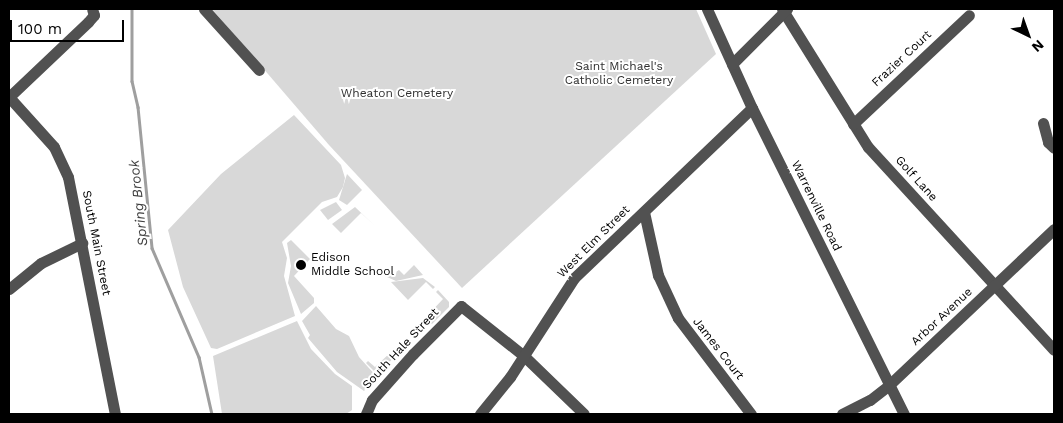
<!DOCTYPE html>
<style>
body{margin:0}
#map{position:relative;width:1063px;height:423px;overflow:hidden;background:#fff;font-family:"Work Sans",sans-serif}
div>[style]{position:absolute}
.green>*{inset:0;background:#d8d8d8}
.stream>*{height:2.5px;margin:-1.25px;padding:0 1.25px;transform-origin:1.25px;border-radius:1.25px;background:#9f9f9f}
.minor>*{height:11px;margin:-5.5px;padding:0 5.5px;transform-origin:5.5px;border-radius:5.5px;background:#515151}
.dots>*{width:14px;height:14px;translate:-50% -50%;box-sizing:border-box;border:2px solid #fff;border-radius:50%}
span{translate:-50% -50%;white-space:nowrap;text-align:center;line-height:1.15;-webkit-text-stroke:4px #fff;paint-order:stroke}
.street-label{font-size:12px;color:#000}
.park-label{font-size:12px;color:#2f2f2f}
.poi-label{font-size:12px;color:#000}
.left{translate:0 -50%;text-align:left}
.water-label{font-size:14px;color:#404040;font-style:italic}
.frame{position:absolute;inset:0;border:10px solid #000;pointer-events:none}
.north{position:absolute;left:1003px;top:10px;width:50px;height:50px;-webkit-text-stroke:4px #fff;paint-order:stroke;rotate:138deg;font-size:14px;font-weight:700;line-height:20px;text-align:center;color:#000}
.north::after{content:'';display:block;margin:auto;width:18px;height:22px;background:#000;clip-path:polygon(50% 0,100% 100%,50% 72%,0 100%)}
.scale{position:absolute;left:10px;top:20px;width:114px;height:22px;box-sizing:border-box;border:2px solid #000;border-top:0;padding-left:6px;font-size:15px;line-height:18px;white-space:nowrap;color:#000;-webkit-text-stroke:4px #fff;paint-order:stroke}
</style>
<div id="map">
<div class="green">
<i style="clip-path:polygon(212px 9px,696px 9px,716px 54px,462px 288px,329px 145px)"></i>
<i style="clip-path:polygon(294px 115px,341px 165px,345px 178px,343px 187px,337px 197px,322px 202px,282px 242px,287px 258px,284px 276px,295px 316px,217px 349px,211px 348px,183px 287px,168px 230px,221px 174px)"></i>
<i style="clip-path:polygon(347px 174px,362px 190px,347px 205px,339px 200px)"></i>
<i style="clip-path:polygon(336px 202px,342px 210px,328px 220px,320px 210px)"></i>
<i style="clip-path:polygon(355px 207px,375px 226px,361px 213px,341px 233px,332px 224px)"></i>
<i style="clip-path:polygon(291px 240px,310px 259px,294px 276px,314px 298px,314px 303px,301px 314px,288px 283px,291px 266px,287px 243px)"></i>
<i style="clip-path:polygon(414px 265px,423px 275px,396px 281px,387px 277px,399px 270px,404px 275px)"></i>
<i style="clip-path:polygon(423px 278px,435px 287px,433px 289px,426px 282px,408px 300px,391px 282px)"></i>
<i style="clip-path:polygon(438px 290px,449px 302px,449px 307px,432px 324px,426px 324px,423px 321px,426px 317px,443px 299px,436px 292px)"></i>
<i style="clip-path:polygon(316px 306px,336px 329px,349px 336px,359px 357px,377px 377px,364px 391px,337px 372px,308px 338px,310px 335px,302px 321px)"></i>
<i style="clip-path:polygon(297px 321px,311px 349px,335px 374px,352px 386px,352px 410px,346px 414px,222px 414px,213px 356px)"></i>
<i style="clip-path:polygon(391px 352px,395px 356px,378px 375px,366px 363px,368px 361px,375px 367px)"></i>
</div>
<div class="stream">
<i style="left:132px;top:9px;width:72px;rotate:90deg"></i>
<i style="left:132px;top:81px;width:27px;rotate:77deg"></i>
<i style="left:138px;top:107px;width:142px;rotate:84.3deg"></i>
<i style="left:152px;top:248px;width:119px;rotate:66.7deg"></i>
<i style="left:199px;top:357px;width:58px;rotate:77.2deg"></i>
</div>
<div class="minor">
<i style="left:204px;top:9px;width:82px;rotate:48deg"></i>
<i style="left:707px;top:9px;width:109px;rotate:65.6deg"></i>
<i style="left:752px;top:108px;width:342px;rotate:63.6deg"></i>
<i style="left:782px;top:9px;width:163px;rotate:58.1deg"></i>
<i style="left:868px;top:147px;width:275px;rotate:47.5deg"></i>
<i style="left:732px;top:64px;width:78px;rotate:-45deg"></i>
<i style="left:9px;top:97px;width:67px;rotate:48deg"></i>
<i style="left:54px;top:147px;width:33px;rotate:65deg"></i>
<i style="left:68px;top:177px;width:242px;rotate:78.8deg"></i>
<i style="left:9px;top:97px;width:109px;rotate:-43.5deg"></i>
<i style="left:88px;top:22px;width:9px;rotate:-49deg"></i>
<i style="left:94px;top:15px;width:6px;rotate:-108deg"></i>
<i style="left:1043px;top:123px;width:20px;rotate:75deg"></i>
<i style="left:1048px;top:142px;width:8px;rotate:45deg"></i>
<i style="left:853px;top:124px;width:159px;rotate:-43.2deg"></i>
<i style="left:644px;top:212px;width:65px;rotate:77.5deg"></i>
<i style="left:658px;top:275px;width:47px;rotate:65.1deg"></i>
<i style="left:678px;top:318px;width:121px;rotate:52.8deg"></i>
<i style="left:9px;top:289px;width:41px;rotate:-39.1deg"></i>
<i style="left:41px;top:263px;width:46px;rotate:-26deg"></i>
<i style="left:366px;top:414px;width:15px;rotate:-67deg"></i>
<i style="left:372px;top:400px;width:62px;rotate:-48.3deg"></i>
<i style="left:413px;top:354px;width:68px;rotate:-45deg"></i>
<i style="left:461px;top:306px;width:80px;rotate:38.4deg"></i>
<i style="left:524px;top:356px;width:83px;rotate:44deg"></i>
<i style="left:480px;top:414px;width:48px;rotate:-51deg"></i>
<i style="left:510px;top:377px;width:118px;rotate:-57.1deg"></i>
<i style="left:574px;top:278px;width:246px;rotate:-43.7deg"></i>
<i style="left:842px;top:414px;width:31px;rotate:-27deg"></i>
<i style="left:870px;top:400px;width:24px;rotate:-38deg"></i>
<i style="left:889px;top:385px;width:227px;rotate:-43.4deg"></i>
</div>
<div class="dots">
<i style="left:301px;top:265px;background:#000"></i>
</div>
<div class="street-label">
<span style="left:902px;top:59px;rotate:-43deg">Frazier Court</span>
<span style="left:916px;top:179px;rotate:48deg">Golf Lane</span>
<span style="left:816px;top:206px;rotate:64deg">Warrenville Road</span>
<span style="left:594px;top:242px;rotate:-45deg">West Elm Street</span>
<span style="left:96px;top:243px;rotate:79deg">South Main Street</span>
<span style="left:942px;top:317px;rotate:-43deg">Arbor Avenue</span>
<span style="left:401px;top:349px;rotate:-47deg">South Hale Street</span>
<span style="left:718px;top:349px;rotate:52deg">James Court</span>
</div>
<div class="park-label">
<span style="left:619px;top:74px">Saint Michael's<br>Catholic Cemetery</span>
<span style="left:397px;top:94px">Wheaton Cemetery</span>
</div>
<div class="poi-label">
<span class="left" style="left:311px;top:265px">Edison<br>Middle School</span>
</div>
<div class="water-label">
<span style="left:138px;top:203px;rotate:-96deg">Spring Brook</span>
</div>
<div class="frame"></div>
<div class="north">N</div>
<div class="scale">100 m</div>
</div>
